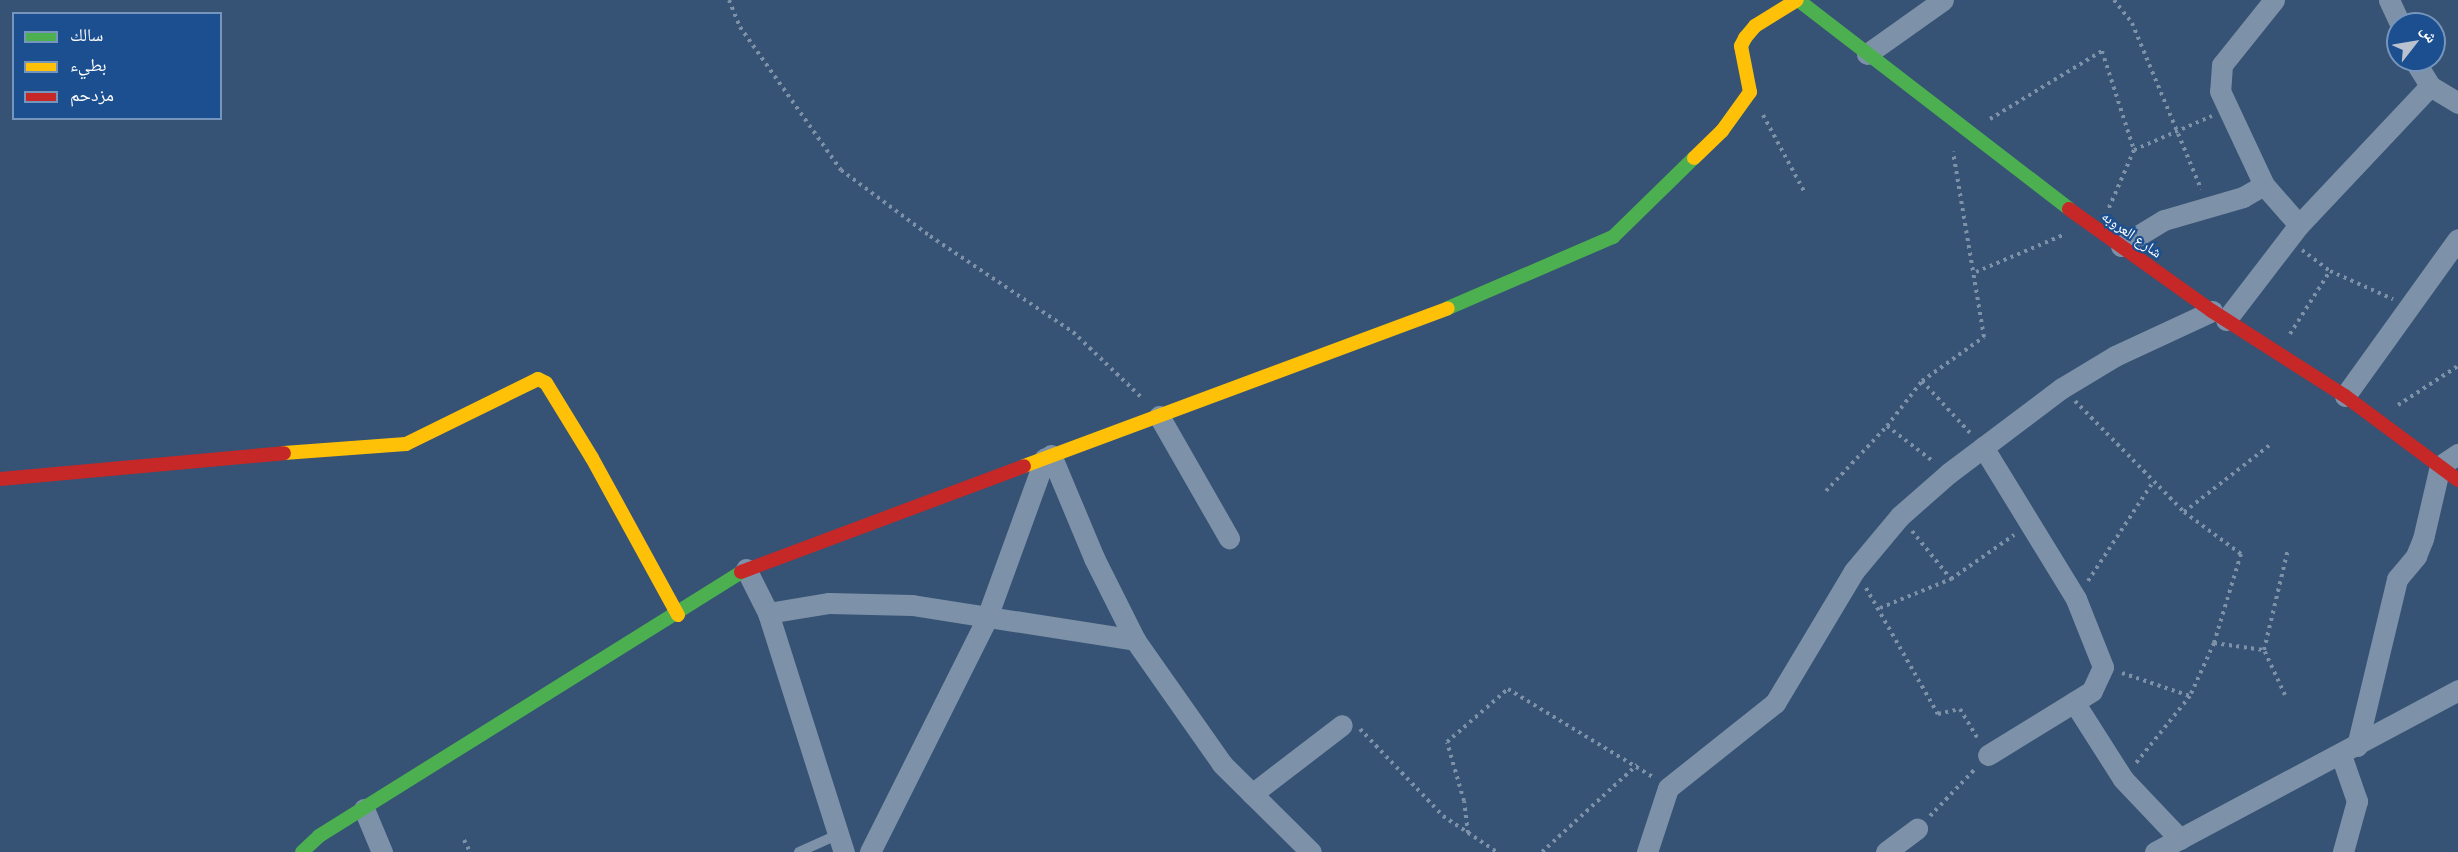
<!DOCTYPE html>
<meta charset="utf-8">
<style>
body{margin:0}
#map{position:relative;width:2458px;height:852px;overflow:hidden;background:#365274;font-family:"PT Sans","Noto Naskh Arabic",sans-serif}
div>[style]{position:absolute}
.path>*{height:4px;margin-top:-2px;transform-origin:0;background:repeating-linear-gradient(90deg,#7d92a8 0 3px,transparent 0 7.5px)}
.lane>*{height:10px;margin:-5px;padding:0 5px;transform-origin:5px;border-radius:5px;background:#7d92a8}
.street>*{height:21px;margin:-10.5px;padding:0 10.5px;transform-origin:10.5px;border-radius:10.5px;background:#7d92a8}
.fast>*{height:14px;margin:-7px;padding:0 7px;transform-origin:7px;border-radius:7px;background:#4caf50}
.slow>*{height:14px;margin:-7px;padding:0 7px;transform-origin:7px;border-radius:7px;background:#ffc107}
.jam>*{height:14px;margin:-7px;padding:0 7px;transform-origin:7px;border-radius:7px;background:#c62828}
span{translate:-50% -50%;white-space:nowrap;text-align:center;line-height:1.15;-webkit-text-stroke:4.5px #1b4f8f;paint-order:stroke}
.street-label{font-size:15px;color:#fff}
.legend{position:absolute;left:12px;top:12px;width:210px;height:108px;box-sizing:border-box;background:#1b4f8f;border:2px solid #7695bc;margin:0;padding:8px 10px;list-style:none;font-size:18px;color:#fff}
.legend li{display:flex;align-items:center;gap:12px;height:30px}
.legend b{width:30px;border:2px solid #7695bc}
.north{position:absolute;left:2386px;top:12px;width:60px;height:60px;box-sizing:border-box;background:#1b4f8f;border:2px solid #7695bc;border-radius:50%;rotate:59deg;font-size:16px;font-weight:700;line-height:24px;text-align:center;color:#fff}
.north::after{content:'';display:block;margin:auto;width:21px;height:27px;background:#b9c2ce;clip-path:polygon(50% 0,100% 100%,50% 72%,0 100%)}
</style>
<div id="map">
<div class="path">
<i style="left:729px;top:0;width:29px;rotate:68deg"></i>
<i style="left:740px;top:27px;width:175px;rotate:54.8deg"></i>
<i style="left:841px;top:170px;width:111px;rotate:36.6deg"></i>
<i style="left:930px;top:236px;width:172px;rotate:33.9deg"></i>
<i style="left:1073px;top:332px;width:94px;rotate:43.7deg"></i>
<i style="left:2114px;top:0;width:29px;rotate:52deg"></i>
<i style="left:2132px;top:23px;width:180px;rotate:67.4deg"></i>
<i style="left:1763px;top:115px;width:86px;rotate:61.7deg"></i>
<i style="left:1990px;top:119px;width:131px;rotate:-31.3deg"></i>
<i style="left:2102px;top:51px;width:104px;rotate:72.1deg"></i>
<i style="left:2134px;top:150px;width:65px;rotate:113.4deg"></i>
<i style="left:2134px;top:150px;width:85px;rotate:-23.6deg"></i>
<i style="left:2302px;top:250px;width:35px;rotate:37deg"></i>
<i style="left:2330px;top:271px;width:69px;rotate:24deg"></i>
<i style="left:1976px;top:272px;width:95px;rotate:-23deg"></i>
<i style="left:2290px;top:334px;width:75px;rotate:-57.6deg"></i>
<i style="left:1922px;top:381px;width:71px;rotate:47.3deg"></i>
<i style="left:2075px;top:401px;width:156px;rotate:45.5deg"></i>
<i style="left:2184px;top:512px;width:71px;rotate:36.4deg"></i>
<i style="left:2241px;top:554px;width:93px;rotate:106.9deg"></i>
<i style="left:2214px;top:643px;width:58px;rotate:114.4deg"></i>
<i style="left:2190px;top:696px;width:86px;rotate:128.9deg"></i>
<i style="left:2398px;top:405px;width:72px;rotate:-33deg"></i>
<i style="left:1887px;top:426px;width:59px;rotate:37.5deg"></i>
<i style="left:1826px;top:491px;width:89px;rotate:-46.8deg"></i>
<i style="left:1887px;top:426px;width:57px;rotate:-52.1deg"></i>
<i style="left:1922px;top:381px;width:76px;rotate:-35.4deg"></i>
<i style="left:1984px;top:337px;width:188px;rotate:-99.5deg"></i>
<i style="left:2184px;top:512px;width:110px;rotate:-38deg"></i>
<i style="left:1912px;top:531px;width:62px;rotate:50.9deg"></i>
<i style="left:2088px;top:581px;width:118px;rotate:-56.7deg"></i>
<i style="left:1866px;top:588px;width:145px;rotate:60.3deg"></i>
<i style="left:1938px;top:714px;width:23px;rotate:-13deg"></i>
<i style="left:1960px;top:709px;width:35px;rotate:59deg"></i>
<i style="left:1880px;top:608px;width:77px;rotate:-22.2deg"></i>
<i style="left:1951px;top:579px;width:77px;rotate:-34.9deg"></i>
<i style="left:2214px;top:643px;width:50px;rotate:8deg"></i>
<i style="left:2122px;top:673px;width:72px;rotate:18.7deg"></i>
<i style="left:2285px;top:695px;width:50px;rotate:-115deg"></i>
<i style="left:2264px;top:650px;width:104px;rotate:-76.6deg"></i>
<i style="left:1360px;top:729px;width:120px;rotate:46.3deg"></i>
<i style="left:1443px;top:816px;width:65px;rotate:33.7deg"></i>
<i style="left:1930px;top:816px;width:65px;rotate:-46.2deg"></i>
<i style="left:1468px;top:833px;width:32px;rotate:-97deg"></i>
<i style="left:1464px;top:801px;width:61px;rotate:-106.1deg"></i>
<i style="left:1447px;top:742px;width:81px;rotate:-41deg"></i>
<i style="left:1508px;top:689px;width:170px;rotate:31.3deg"></i>
<i style="left:464px;top:840px;width:13px;rotate:63deg"></i>
<i style="left:1542px;top:852px;width:129px;rotate:-42.5deg"></i>
</div>
<div class="lane">
<i style="left:799px;top:852px;width:44px;rotate:-24.2deg"></i>
</div>
<div class="street">
<i style="left:2274px;top:0;width:83px;rotate:128.7deg"></i>
<i style="left:2222px;top:65px;width:26px;rotate:94deg"></i>
<i style="left:2220px;top:91px;width:104px;rotate:64.9deg"></i>
<i style="left:2264px;top:185px;width:53px;rotate:48.8deg"></i>
<i style="left:2389px;top:0;width:26px;rotate:65deg"></i>
<i style="left:1867px;top:54px;width:93px;rotate:-35.4deg"></i>
<i style="left:2414px;top:60px;width:31px;rotate:58deg"></i>
<i style="left:2430px;top:86px;width:33px;rotate:31deg"></i>
<i style="left:2121px;top:246px;width:50px;rotate:-31.2deg"></i>
<i style="left:2164px;top:220px;width:82px;rotate:-16.2deg"></i>
<i style="left:2243px;top:197px;width:24px;rotate:-30deg"></i>
<i style="left:2226px;top:320px;width:120px;rotate:-52.5deg"></i>
<i style="left:2299px;top:225px;width:191px;rotate:-46.7deg"></i>
<i style="left:2345px;top:396px;width:193px;rotate:-54.3deg"></i>
<i style="left:1159px;top:416px;width:141px;rotate:60.2deg"></i>
<i style="left:1983px;top:447px;width:178px;rotate:58.5deg"></i>
<i style="left:2076px;top:599px;width:73px;rotate:68.3deg"></i>
<i style="left:2103px;top:667px;width:26px;rotate:115deg"></i>
<i style="left:2092px;top:691px;width:122px;rotate:148.4deg"></i>
<i style="left:1051px;top:455px;width:112px;rotate:67.3deg"></i>
<i style="left:1094px;top:558px;width:92px;rotate:63.4deg"></i>
<i style="left:1135px;top:640px;width:151px;rotate:54.9deg"></i>
<i style="left:1222px;top:764px;width:125px;rotate:44.7deg"></i>
<i style="left:746px;top:569px;width:49px;rotate:63.4deg"></i>
<i style="left:768px;top:613px;width:251px;rotate:72.4deg"></i>
<i style="left:768px;top:613px;width:62px;rotate:-9.3deg"></i>
<i style="left:829px;top:603px;width:83px;rotate:1.4deg"></i>
<i style="left:912px;top:605px;width:226px;rotate:8.9deg"></i>
<i style="left:2074px;top:702px;width:91px;rotate:57.5deg"></i>
<i style="left:2123px;top:779px;width:83px;rotate:46.5deg"></i>
<i style="left:2357px;top:746px;width:172px;rotate:-76.5deg"></i>
<i style="left:2397px;top:579px;width:30px;rotate:-50deg"></i>
<i style="left:2416px;top:556px;width:18px;rotate:-68deg"></i>
<i style="left:2423px;top:539px;width:75px;rotate:-76.9deg"></i>
<i style="left:2440px;top:466px;width:22px;rotate:-34deg"></i>
<i style="left:2341px;top:755px;width:49px;rotate:70.8deg"></i>
<i style="left:2357px;top:801px;width:53px;rotate:105.4deg"></i>
<i style="left:1252px;top:794px;width:113px;rotate:-37.5deg"></i>
<i style="left:364px;top:809px;width:47px;rotate:67.3deg"></i>
<i style="left:870px;top:852px;width:259px;rotate:-63.4deg"></i>
<i style="left:986px;top:620px;width:172px;rotate:-70deg"></i>
<i style="left:1647px;top:852px;width:67px;rotate:-71.8deg"></i>
<i style="left:1668px;top:788px;width:137px;rotate:-38.5deg"></i>
<i style="left:1775px;top:703px;width:154px;rotate:-59.1deg"></i>
<i style="left:1854px;top:571px;width:72px;rotate:-50.1deg"></i>
<i style="left:1900px;top:516px;width:65px;rotate:-41.3deg"></i>
<i style="left:1949px;top:473px;width:141px;rotate:-37deg"></i>
<i style="left:2062px;top:388px;width:62px;rotate:-31.1deg"></i>
<i style="left:2115px;top:356px;width:107px;rotate:-24.9deg"></i>
<i style="left:1886px;top:852px;width:39px;rotate:-37deg"></i>
<i style="left:2155px;top:852px;width:344px;rotate:-28.1deg"></i>
</div>
<div class="fast">
<i style="left:1798px;top:0;width:342px;rotate:37.6deg"></i>
<i style="left:1448px;top:308px;width:180px;rotate:-23.3deg"></i>
<i style="left:1613px;top:237px;width:113px;rotate:-44.3deg"></i>
<i style="left:302px;top:852px;width:23px;rotate:-43deg"></i>
<i style="left:319px;top:836px;width:498px;rotate:-32deg"></i>
</div>
<div class="slow">
<i style="left:1694px;top:158px;width:39px;rotate:-44deg"></i>
<i style="left:1722px;top:131px;width:48px;rotate:-54.3deg"></i>
<i style="left:1750px;top:92px;width:47px;rotate:-101.1deg"></i>
<i style="left:1741px;top:46px;width:9px;rotate:-63deg"></i>
<i style="left:1745px;top:38px;width:16px;rotate:-50deg"></i>
<i style="left:1755px;top:26px;width:49px;rotate:-31.8deg"></i>
<i style="left:284px;top:453px;width:122px;rotate:-4.2deg"></i>
<i style="left:406px;top:444px;width:147px;rotate:-26.2deg"></i>
<i style="left:538px;top:379px;width:9px;rotate:27deg"></i>
<i style="left:546px;top:383px;width:88px;rotate:58.5deg"></i>
<i style="left:592px;top:458px;width:179px;rotate:61.3deg"></i>
<i style="left:1024px;top:466px;width:452px;rotate:-20.4deg"></i>
</div>
<div class="jam">
<i style="left:2069px;top:209px;width:176px;rotate:35.5deg"></i>
<i style="left:2212px;top:311px;width:158px;rotate:32.6deg"></i>
<i style="left:2345px;top:396px;width:141px;rotate:36.6deg"></i>
<i style="left:0;top:479px;width:285px;rotate:-5.2deg"></i>
<i style="left:741px;top:572px;width:302px;rotate:-20.5deg"></i>
</div>
<div class="street-label">
<span style="left:2132px;top:234px;rotate:35deg">شارع العروبه</span>
</div>
<ul class="legend">
<li><b style="height:8px;background:#4caf50"></b>سالك</li>
<li><b style="height:8px;background:#ffc107"></b>بطيء</li>
<li><b style="height:8px;background:#c62828"></b>مزدحم</li>
</ul>
<div class="north">ش</div>
</div>
